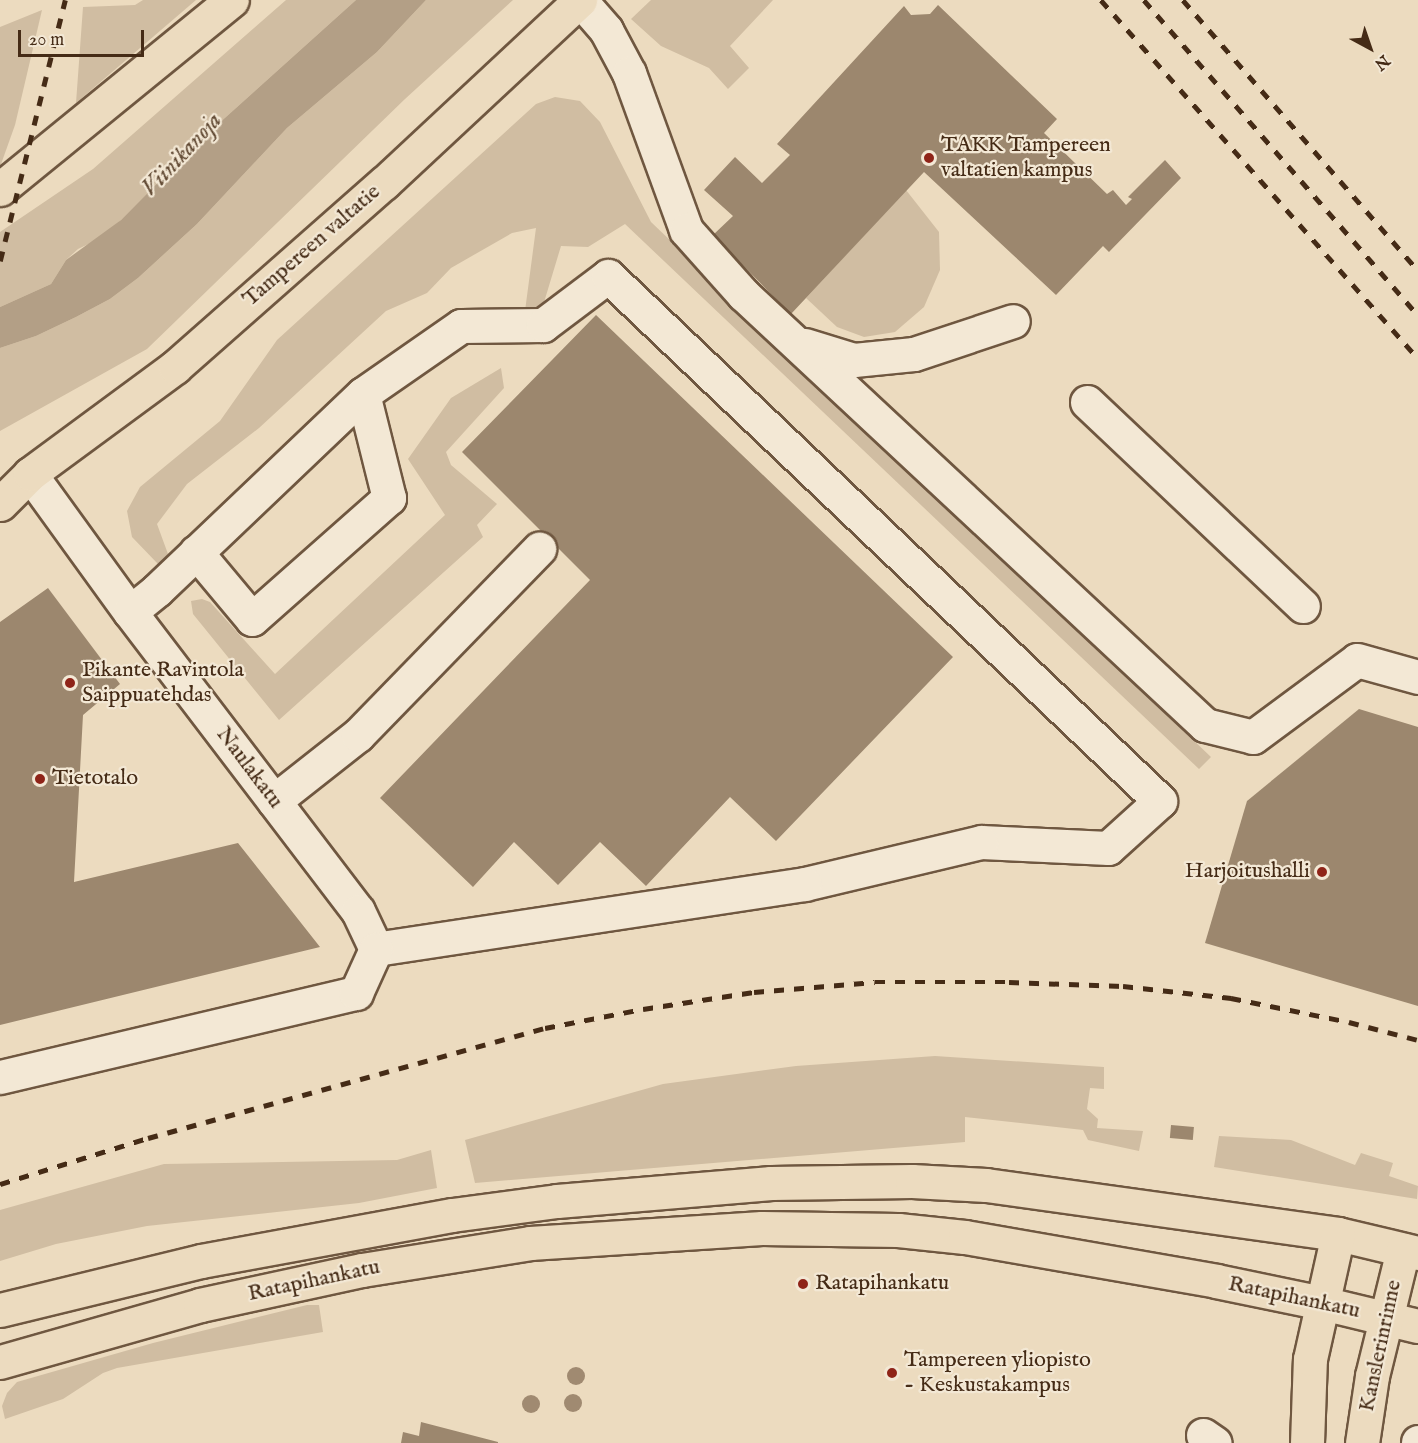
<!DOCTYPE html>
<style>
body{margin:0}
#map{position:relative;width:1418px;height:1443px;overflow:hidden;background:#ecdbbf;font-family:"IM FELL English",serif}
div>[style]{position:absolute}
.green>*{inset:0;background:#d0bda2}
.water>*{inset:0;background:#b39f86}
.building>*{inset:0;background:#9c876e;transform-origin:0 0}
.roads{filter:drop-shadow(2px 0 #6f5740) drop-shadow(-2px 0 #6f5740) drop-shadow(0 2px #6f5740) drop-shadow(0 -2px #6f5740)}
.minor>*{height:33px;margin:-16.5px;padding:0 16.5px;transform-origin:16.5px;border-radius:16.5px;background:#f3e8d5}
.major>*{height:33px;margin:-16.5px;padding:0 16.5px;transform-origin:16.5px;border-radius:16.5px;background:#ecdbbf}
.rail>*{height:4.5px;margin-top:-2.25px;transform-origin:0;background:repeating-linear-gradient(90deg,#452b16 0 10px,transparent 0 20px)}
.trees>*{width:18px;height:18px;margin:-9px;border-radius:50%;background:#a08a71}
.dots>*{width:16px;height:16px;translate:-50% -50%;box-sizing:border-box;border:3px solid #f3e8d5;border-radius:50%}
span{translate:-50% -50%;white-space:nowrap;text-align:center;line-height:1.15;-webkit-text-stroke:4.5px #f3e8d5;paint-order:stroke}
.poi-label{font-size:22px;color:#452b16}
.left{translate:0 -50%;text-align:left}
.right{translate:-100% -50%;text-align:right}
.street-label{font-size:22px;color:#452b16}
.water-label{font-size:24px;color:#604832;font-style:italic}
.north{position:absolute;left:1340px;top:18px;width:60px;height:60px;-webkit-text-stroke:4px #f3e8d5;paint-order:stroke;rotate:140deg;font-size:16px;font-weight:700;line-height:24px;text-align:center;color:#452b16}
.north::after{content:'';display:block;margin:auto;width:21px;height:27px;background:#452b16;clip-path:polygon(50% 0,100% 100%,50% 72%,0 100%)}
.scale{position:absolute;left:18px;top:30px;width:126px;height:27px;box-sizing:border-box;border:3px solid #452b16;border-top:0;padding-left:8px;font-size:18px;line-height:21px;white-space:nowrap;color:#452b16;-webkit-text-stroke:4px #f3e8d5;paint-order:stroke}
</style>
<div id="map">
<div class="green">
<i style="clip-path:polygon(143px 0,196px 0,76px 103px,83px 7px,135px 5px)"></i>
<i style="clip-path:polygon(286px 0,356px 0,197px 143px,121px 220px,99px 239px,78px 249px,66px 260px,51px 284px,0 307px,0 232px,93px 169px)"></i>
<i style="clip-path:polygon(426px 0,513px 0,405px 99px,147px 349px,0 431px,0 348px,36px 336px,76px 317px,110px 299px,138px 278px,197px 224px,287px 128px,377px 52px)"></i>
<i style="clip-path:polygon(651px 0,773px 0,730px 46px,749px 68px,728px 89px,709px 68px,661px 46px,631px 19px)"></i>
<i style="clip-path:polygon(42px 10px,15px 125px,0 167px,0 27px)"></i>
<i style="clip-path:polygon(555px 97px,580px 101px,600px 122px,651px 222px,1211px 757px,1199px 769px,625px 224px,588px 247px,561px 246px,542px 309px,525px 311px,536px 228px,512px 233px,451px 268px,427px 293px,386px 311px,259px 428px,187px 484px,157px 524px,168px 554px,158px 564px,132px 537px,127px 511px,140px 487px,220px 421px,277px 340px,536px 104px)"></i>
<i style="clip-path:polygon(906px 190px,939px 232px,940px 270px,924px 307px,895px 332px,864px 337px,837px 327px,806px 298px)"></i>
<i style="clip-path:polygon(501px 368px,504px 388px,446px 452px,451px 465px,497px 504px,477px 525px,483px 537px,279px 720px,193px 614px,191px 601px,202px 599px,210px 602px,275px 674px,445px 515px,408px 459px,451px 398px)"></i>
<i style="clip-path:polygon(935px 1056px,1104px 1067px,1104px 1089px,1090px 1088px,1087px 1109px,1098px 1119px,1097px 1128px,1143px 1131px,1139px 1151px,1088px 1140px,1083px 1130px,965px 1117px,965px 1142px,475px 1183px,465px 1140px,663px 1084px,796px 1066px)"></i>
<i style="clip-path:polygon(1219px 1136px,1291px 1140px,1355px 1165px,1361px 1153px,1393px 1163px,1389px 1176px,1418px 1186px,1417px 1199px,1214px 1167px)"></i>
<i style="clip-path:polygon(431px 1150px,437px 1188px,359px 1203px,147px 1226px,56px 1244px,0 1261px,0 1210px,164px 1164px,397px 1160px)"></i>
<i style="clip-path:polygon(307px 1305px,319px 1305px,323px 1332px,117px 1368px,103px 1373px,63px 1399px,5px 1419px,2px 1406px,7px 1393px,17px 1382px,153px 1343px)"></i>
</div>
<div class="water">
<i style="clip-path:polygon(356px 0,426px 0,377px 52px,287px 128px,197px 224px,138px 278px,110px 299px,76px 317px,36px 336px,0 348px,0 307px,51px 284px,66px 260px,121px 220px,197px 143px)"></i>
</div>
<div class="building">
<i style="clip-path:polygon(938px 5px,1057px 119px,1044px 133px,1107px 194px,1113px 190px,1126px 205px,1132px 199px,1128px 197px,1165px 160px,1181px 178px,1109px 252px,1103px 246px,1056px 295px,924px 172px,791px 314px,713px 235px,733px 216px,704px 190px,735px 157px,762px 183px,790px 155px,777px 144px,904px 6px,911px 15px,930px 14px)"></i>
<i style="clip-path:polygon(596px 315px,953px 657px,776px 841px,730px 797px,646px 886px,600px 842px,558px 885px,514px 842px,473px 887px,380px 798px,590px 580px,462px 452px)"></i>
<i style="clip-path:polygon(48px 588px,120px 684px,83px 715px,74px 882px,238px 843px,320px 947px,0 1025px,0 622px)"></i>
<i style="clip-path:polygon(1359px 709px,1418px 727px,1418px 1006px,1205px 943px,1247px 801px)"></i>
<i style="left:1171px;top:1125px;width:23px;height:13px;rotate:5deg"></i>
<i style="clip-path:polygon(421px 1422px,498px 1442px,498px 1443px,401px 1443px,403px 1432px,419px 1436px)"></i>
</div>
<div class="roads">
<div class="minor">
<i style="left:580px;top:0;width:40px;rotate:49deg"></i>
<i style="left:606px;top:30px;width:49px;rotate:61.9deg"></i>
<i style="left:629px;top:73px;width:167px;rotate:70deg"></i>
<i style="left:686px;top:230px;width:86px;rotate:48.3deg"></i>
<i style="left:743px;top:294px;width:632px;rotate:43.01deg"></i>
<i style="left:1205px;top:725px;width:49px;rotate:14deg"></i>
<i style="left:1253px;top:737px;width:129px;rotate:-36.5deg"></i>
<i style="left:1357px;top:660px;width:63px;rotate:15.6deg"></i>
<i style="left:805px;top:345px;width:51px;rotate:17deg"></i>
<i style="left:854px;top:360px;width:60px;rotate:-5.7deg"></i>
<i style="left:914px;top:354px;width:104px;rotate:-18.4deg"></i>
<i style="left:1087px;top:402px;width:297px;rotate:43.4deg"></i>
<i style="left:30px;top:474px;width:170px;rotate:54.1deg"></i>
<i style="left:130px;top:612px;width:376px;rotate:52.7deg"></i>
<i style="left:358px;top:911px;width:42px;rotate:64.7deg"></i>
<i style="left:196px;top:552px;width:87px;rotate:50.1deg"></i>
<i style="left:252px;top:619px;width:183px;rotate:-41.5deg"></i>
<i style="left:389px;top:498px;width:107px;rotate:-104deg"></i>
<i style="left:130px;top:612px;width:35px;rotate:-39deg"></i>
<i style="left:157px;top:590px;width:284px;rotate:-43.6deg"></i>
<i style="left:363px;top:394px;width:119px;rotate:-34.8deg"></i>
<i style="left:461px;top:326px;width:82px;rotate:-0.7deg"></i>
<i style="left:543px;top:325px;width:81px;rotate:-37deg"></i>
<i style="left:608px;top:276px;width:762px;rotate:43.56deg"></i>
<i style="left:1160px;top:801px;width:70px;rotate:137.9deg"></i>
<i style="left:1108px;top:848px;width:127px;rotate:-177.3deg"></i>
<i style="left:981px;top:842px;width:181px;rotate:166.6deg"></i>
<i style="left:805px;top:884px;width:434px;rotate:171.4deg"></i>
<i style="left:274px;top:801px;width:107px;rotate:-38.2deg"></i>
<i style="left:358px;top:735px;width:260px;rotate:-45.8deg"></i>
<i style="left:0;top:1077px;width:366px;rotate:-13.3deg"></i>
<i style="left:356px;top:993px;width:48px;rotate:-65.6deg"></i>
<i style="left:1203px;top:1435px;width:14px;rotate:34deg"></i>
<i style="left:1418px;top:1443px;width:1px;rotate:-90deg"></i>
</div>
<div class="major">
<i style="left:0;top:189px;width:299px;rotate:-39.2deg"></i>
<i style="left:0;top:504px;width:42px;rotate:-45deg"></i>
<i style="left:30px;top:474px;width:180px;rotate:-36.4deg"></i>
<i style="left:175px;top:367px;width:278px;rotate:-41.4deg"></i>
<i style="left:384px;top:183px;width:268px;rotate:-43deg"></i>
<i style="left:0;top:1310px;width:207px;rotate:-13.7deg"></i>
<i style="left:201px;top:1261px;width:255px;rotate:-10.4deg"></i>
<i style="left:452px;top:1215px;width:106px;rotate:-7.6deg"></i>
<i style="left:557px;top:1201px;width:215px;rotate:-4.8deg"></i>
<i style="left:771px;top:1183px;width:141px;rotate:-0.8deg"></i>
<i style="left:912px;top:1181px;width:74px;rotate:3.1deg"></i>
<i style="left:986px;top:1185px;width:355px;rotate:7.9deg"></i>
<i style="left:1338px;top:1234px;width:82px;rotate:13.4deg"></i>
<i style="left:0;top:1362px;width:208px;rotate:-15.9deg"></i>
<i style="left:200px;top:1305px;width:166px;rotate:-12.2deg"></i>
<i style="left:362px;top:1270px;width:170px;rotate:-9.1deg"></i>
<i style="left:530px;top:1243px;width:232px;rotate:-3.7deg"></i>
<i style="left:762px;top:1228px;width:136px;rotate:0.8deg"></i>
<i style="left:898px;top:1230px;width:67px;rotate:6deg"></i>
<i style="left:965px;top:1237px;width:255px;rotate:9.9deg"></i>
<i style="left:1216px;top:1281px;width:108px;rotate:11.7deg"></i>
<i style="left:1322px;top:1303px;width:99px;rotate:13.5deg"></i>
<i style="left:1307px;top:1443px;width:84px;rotate:-88deg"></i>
<i style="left:1310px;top:1359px;width:128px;rotate:-77.4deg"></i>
<i style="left:1362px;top:1443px;width:68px;rotate:-81.5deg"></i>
<i style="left:1372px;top:1376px;width:130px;rotate:-76.2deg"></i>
</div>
</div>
<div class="rail">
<i style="left:1101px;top:0;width:478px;rotate:48.5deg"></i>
<i style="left:1144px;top:0;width:417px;rotate:49deg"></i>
<i style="left:1183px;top:0;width:358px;rotate:49deg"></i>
<i style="left:0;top:261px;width:269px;rotate:-76deg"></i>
<i style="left:0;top:1184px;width:155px;rotate:-17.3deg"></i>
<i style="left:148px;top:1138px;width:412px;rotate:-15.5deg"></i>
<i style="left:545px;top:1028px;width:100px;rotate:-11deg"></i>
<i style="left:643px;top:1009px;width:112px;rotate:-8.7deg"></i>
<i style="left:754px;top:992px;width:121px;rotate:-4.7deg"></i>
<i style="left:875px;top:982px;width:134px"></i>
<i style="left:1009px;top:982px;width:114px;rotate:2deg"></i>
<i style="left:1123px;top:986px;width:109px;rotate:6.3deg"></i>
<i style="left:1231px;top:998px;width:120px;rotate:11.5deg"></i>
<i style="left:1349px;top:1022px;width:71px;rotate:14.6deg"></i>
</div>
<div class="trees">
<i style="left:576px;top:1376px"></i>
<i style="left:573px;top:1403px"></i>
<i style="left:531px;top:1404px"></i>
</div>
<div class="dots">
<i style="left:929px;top:158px;background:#8f2418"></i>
<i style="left:70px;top:683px;background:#8f2418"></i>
<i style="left:40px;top:779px;background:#8f2418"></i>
<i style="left:1322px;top:872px;background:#8f2418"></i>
<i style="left:803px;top:1284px;background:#8f2418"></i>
<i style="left:892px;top:1373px;background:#8f2418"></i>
</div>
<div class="poi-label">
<span class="left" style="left:941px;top:158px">TAKK Tampereen<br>valtatien kampus</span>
<span class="left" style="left:82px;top:683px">Pikante Ravintola<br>Saippuatehdas</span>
<span class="left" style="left:52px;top:779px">Tietotalo</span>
<span class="right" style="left:1310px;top:872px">Harjoitushalli</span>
<span class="left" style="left:815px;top:1284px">Ratapihankatu</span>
<span class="left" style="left:904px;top:1373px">Tampereen yliopisto<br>- Keskustakampus</span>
</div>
<div class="street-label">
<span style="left:312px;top:246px;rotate:-41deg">Tampereen valtatie</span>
<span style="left:249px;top:768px;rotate:53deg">Naulakatu</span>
<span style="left:314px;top:1281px;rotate:-12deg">Ratapihankatu</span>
<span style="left:1294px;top:1298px;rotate:12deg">Ratapihankatu</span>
<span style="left:1381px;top:1346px;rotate:-78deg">Kanslerinrinne</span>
</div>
<div class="water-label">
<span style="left:182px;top:155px;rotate:-47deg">Viinikanoja</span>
</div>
<div class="north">N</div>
<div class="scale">20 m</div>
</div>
